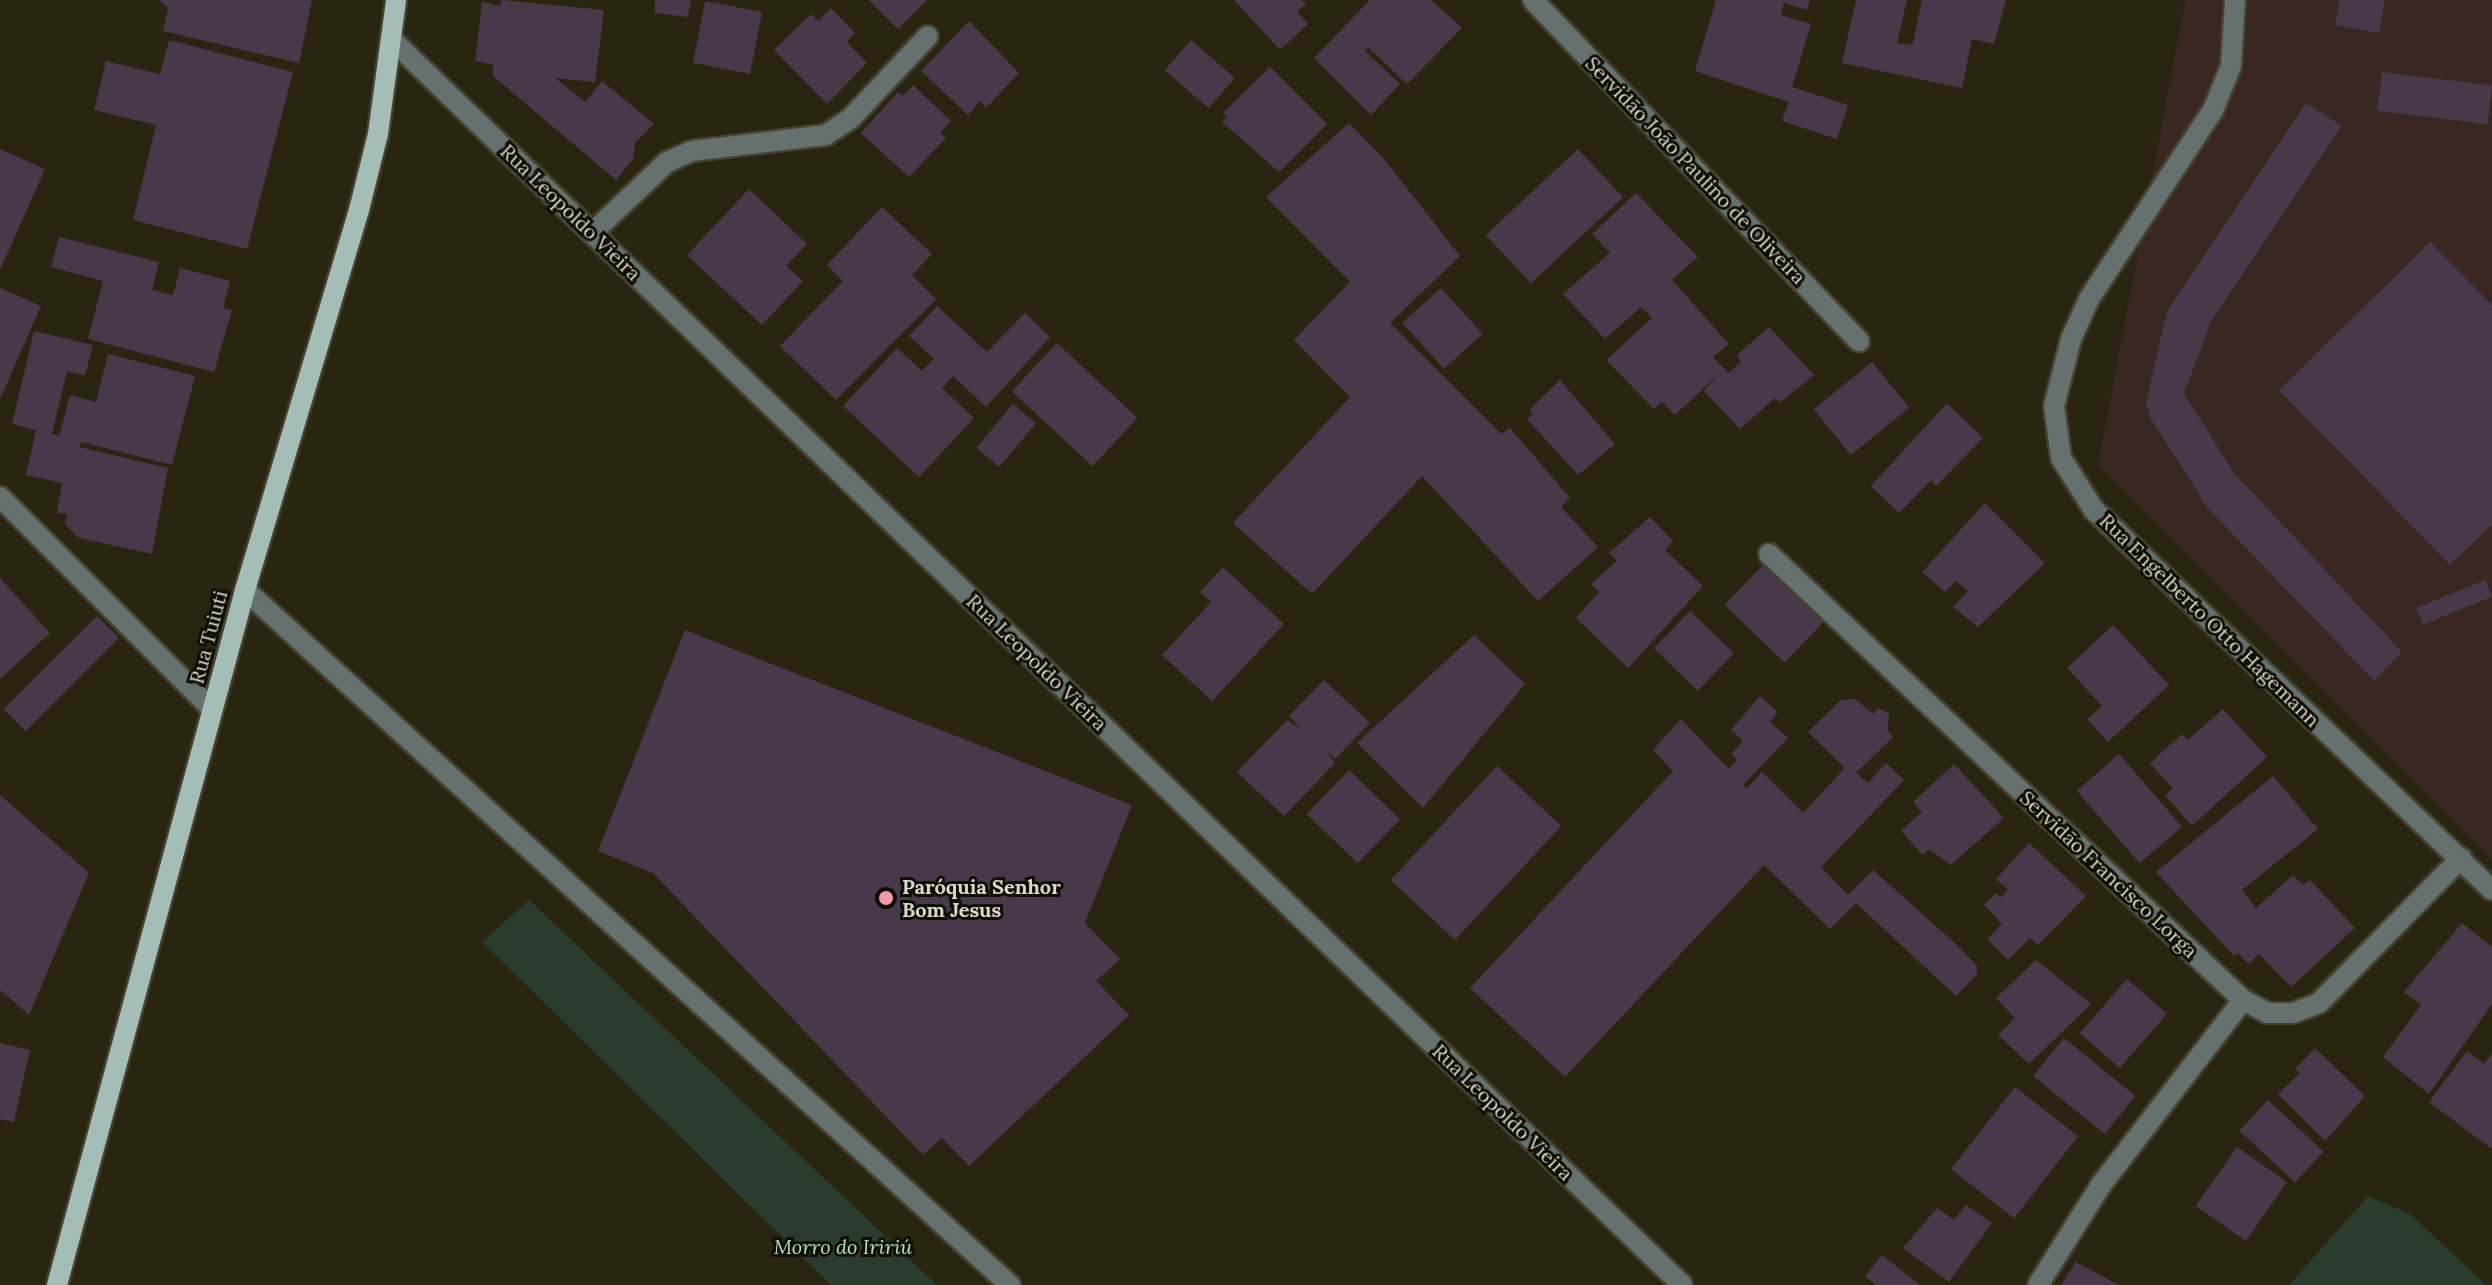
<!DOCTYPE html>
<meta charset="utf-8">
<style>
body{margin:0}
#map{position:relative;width:2492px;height:1285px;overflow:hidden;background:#2a2511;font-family:Lora,serif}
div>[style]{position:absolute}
.industrial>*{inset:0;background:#3a2721}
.green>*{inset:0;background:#293c2d}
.building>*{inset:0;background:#473949;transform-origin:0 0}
.roads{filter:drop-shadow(2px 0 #46422f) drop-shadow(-2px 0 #46422f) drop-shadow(0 2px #46422f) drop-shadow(0 -2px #46422f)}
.minor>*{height:20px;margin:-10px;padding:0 10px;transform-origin:10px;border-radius:10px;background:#65716e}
.major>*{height:20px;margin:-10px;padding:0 10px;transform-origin:10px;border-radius:10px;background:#a4bdb7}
.dots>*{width:22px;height:22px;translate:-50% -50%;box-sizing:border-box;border:4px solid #100e06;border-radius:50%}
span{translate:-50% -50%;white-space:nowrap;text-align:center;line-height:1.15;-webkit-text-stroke:6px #100e06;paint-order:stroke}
.street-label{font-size:20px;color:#dcd9cc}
.poi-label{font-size:20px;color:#dcd9cc;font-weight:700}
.left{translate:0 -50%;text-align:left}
.park-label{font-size:20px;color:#abe3b7;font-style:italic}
</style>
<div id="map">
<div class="industrial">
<i style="clip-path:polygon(2185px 0,2492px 0,2492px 860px,2098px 464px)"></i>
</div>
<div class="green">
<i style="clip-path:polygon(529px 900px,937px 1285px,831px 1285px,482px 942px)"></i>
<i style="clip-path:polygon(2368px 1196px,2410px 1214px,2486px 1285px,2289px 1285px)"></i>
</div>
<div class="building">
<i style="clip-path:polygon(159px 0,312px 0,299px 63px,163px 31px,168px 8px)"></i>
<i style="clip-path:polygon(502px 0,604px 10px,595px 82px,555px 78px,585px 102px,602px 81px,654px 124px,635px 143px,633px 159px,616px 180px,493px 76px,493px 65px,475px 61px,482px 2px,500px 6px)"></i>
<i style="clip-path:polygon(655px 0,691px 0,688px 17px,655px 13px)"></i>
<i style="clip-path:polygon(869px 0,927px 0,898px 29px)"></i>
<i style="clip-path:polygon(1234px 0,1302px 0,1306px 4px,1297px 11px,1308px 24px,1280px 50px)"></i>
<i style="clip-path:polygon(1370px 0,1431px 0,1462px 28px,1407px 84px,1368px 47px,1365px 51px,1400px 84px,1371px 115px,1314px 58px)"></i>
<i style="clip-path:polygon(1716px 0,1810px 0,1807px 10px,1784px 3px,1781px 15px,1811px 24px,1792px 87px,1848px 105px,1837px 139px,1782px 121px,1789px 102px,1695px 71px)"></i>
<i style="clip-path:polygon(1856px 0,1907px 0,1897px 43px,1907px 45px,1913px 43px,1922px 0,2006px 0,1994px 44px,1972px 39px,1962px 88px,1842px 63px)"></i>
<i style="clip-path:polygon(2340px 0,2385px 0,2379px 33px,2335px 25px)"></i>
<i style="left:705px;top:1px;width:58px;height:63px;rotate:11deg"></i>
<i style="clip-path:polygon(831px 8px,855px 33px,847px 42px,867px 63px,827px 104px,774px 50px,811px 14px,818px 21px)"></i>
<i style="clip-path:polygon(969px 21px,1019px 73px,986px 108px,980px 101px,968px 115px,921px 71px)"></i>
<i style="clip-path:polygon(169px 40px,293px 72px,247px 249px,133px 220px,156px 125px,94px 110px,106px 61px,160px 74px)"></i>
<i style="left:1191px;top:40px;width:58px;height:40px;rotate:41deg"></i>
<i style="clip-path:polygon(1270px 67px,1327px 124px,1279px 172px,1222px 122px,1227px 117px,1223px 113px)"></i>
<i style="left:2382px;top:72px;width:111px;height:39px;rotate:7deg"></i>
<i style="clip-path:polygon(913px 85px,951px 121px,940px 133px,946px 138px,909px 177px,861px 133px,898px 92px,903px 96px)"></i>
<i style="clip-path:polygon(2306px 103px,2342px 126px,2211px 321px,2184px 394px,2235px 474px,2402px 652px,2374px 681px,2207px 507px,2150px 417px,2146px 403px,2167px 311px)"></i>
<i style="clip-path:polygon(1349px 123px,1384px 159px,1460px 256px,1390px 323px,1501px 434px,1510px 428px,1570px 498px,1561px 507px,1598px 547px,1538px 601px,1422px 476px,1312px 594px,1233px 523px,1350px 397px,1294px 340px,1350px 282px,1266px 197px)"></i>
<i style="clip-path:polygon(0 149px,45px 169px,0 270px)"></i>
<i style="left:1578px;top:149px;width:66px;height:126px;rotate:47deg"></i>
<i style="clip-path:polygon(749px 189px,807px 244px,786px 266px,803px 281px,762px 325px,687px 255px)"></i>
<i style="clip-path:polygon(1636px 193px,1698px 257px,1672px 280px,1729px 344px,1713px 357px,1728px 373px,1741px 362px,1737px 355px,1769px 327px,1814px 375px,1781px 402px,1775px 398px,1740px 429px,1704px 391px,1720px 373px,1675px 415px,1662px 402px,1654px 409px,1606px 360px,1652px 318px,1641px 307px,1605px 339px,1563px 294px,1610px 253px,1592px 234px)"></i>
<i style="clip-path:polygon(882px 207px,932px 254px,912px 275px,936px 299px,836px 400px,780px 346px,843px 281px,827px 265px)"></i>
<i style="clip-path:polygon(59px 237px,159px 262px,152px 290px,173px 295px,180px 268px,230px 281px,223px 308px,232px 310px,214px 372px,88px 339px,103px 281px,51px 267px)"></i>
<i style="clip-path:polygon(2430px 242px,2492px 305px,2492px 524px,2450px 565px,2279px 390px)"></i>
<i style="clip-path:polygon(0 288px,41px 306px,0 399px)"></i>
<i style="left:1441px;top:288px;width:62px;height:52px;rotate:48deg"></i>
<i style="clip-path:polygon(937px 306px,987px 352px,1025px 313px,1050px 337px,986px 407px,953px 376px,942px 388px,974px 418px,919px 477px,843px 406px,897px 348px,922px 371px,934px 359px,909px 336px)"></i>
<i style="clip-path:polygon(34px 331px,93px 345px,85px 375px,67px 371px,52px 434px,59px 436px,70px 395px,96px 402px,108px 354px,195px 376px,172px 465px,81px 442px,79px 447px,168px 468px,152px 554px,79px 538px,65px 524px,67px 514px,57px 513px,62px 483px,26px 475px,36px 430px,12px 424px)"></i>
<i style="left:1057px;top:343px;width:110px;height:66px;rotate:43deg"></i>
<i style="left:1872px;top:362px;width:59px;height:75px;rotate:51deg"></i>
<i style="clip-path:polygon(1560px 380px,1615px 444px,1578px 475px,1527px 419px,1533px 414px,1530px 409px)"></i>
<i style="clip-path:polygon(1947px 403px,1983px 438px,1936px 486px,1931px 480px,1899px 513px,1871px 486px)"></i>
<i style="left:1013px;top:404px;width:30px;height:57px;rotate:40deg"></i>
<i style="clip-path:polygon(1985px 503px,2045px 563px,1978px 627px,1953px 607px,1968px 591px,1956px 581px,1945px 592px,1922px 572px)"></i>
<i style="clip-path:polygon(1650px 517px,1673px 541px,1665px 550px,1703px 586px,1628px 668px,1576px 618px,1599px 592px,1591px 584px,1617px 561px,1609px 553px)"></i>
<i style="left:1767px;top:561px;width:83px;height:61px;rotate:44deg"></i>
<i style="clip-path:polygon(1223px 567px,1284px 624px,1212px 701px,1162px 655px,1211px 602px,1200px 592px)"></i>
<i style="clip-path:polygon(0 578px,50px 633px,0 679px)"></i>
<i style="left:2485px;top:580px;width:18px;height:74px;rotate:68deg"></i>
<i style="left:1690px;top:611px;width:61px;height:52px;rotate:44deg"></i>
<i style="left:97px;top:616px;width:31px;height:132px;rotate:45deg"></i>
<i style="clip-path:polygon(2113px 625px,2169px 685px,2108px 742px,2087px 719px,2102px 706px,2067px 668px)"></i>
<i style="clip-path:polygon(685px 630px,1132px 805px,1085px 923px,1120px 959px,1096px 981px,1129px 1015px,969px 1166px,942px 1138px,923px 1155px,653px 873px,598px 851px)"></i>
<i style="clip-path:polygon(1474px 635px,1525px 684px,1423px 808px,1357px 743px)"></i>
<i style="clip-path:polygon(1324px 680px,1370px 723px,1335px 759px,1324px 748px,1335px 763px,1284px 816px,1237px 772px,1287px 720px,1301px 729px,1289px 716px)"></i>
<i style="clip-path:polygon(1760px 696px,1778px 712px,1770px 722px,1788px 738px,1743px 785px,1747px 788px,1762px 772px,1803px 813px,1845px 768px,1808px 732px,1841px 700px,1855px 699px,1873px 714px,1878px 708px,1889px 713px,1888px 730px,1893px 737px,1856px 773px,1868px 783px,1886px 763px,1904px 780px,1821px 867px,1848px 895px,1873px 870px,1956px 944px,1977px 966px,1977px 974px,1956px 996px,1856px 903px,1830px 929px,1764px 865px,1565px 1077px,1470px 988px,1673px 771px,1653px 750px,1681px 719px,1729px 769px,1737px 760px,1731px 754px,1743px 741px,1731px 730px)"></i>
<i style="clip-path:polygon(2223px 709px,2267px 757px,2192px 826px,2165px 795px,2173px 789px,2150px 763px,2182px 734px,2188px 740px)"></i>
<i style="left:2119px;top:754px;width:96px;height:56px;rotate:49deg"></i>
<i style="clip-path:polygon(1954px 764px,2004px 818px,1951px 865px,1929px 849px,1923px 855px,1901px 831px,1922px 812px,1913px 802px)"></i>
<i style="left:1497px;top:766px;width:88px;height:156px;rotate:43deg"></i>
<i style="left:1349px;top:770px;width:71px;height:61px;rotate:44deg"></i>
<i style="clip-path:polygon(2273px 776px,2318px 829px,2242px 890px,2256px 908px,2293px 875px,2303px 885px,2310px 880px,2355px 928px,2291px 987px,2259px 954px,2249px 964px,2238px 953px,2234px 956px,2156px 872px)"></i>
<i style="clip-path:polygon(0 795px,89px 873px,29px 1015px,0 990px)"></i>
<i style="clip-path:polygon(2029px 843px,2086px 896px,2038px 945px,2030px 938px,2008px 960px,1987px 939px,2002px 924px,1984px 905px,1996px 893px,2000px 898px,2008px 890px,1996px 879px)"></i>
<i style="clip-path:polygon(2462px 923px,2492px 947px,2492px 1004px,2429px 1094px,2383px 1057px,2421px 1005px,2404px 992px)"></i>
<i style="clip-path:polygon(2036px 960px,2091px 1004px,2029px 1064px,1998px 1035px,2015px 1018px,1996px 998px)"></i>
<i style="left:2127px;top:979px;width:53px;height:72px;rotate:41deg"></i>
<i style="left:2064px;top:1038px;width:92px;height:49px;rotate:39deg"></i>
<i style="clip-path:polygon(0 1043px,30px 1050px,14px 1122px,0 1119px)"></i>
<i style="clip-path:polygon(2315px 1048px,2365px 1096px,2325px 1141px,2278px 1094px,2300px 1073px,2295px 1069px)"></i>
<i style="clip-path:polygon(2467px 1051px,2484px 1064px,2492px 1053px,2492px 1149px,2429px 1102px)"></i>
<i style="left:2015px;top:1087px;width:80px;height:104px;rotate:38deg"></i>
<i style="left:2268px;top:1100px;width:76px;height:42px;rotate:43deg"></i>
<i style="left:2237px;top:1147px;width:61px;height:72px;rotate:35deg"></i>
<i style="clip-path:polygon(1966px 1205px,1992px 1223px,1949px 1282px,1903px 1248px,1937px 1208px,1954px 1220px)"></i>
<i style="clip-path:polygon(1882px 1255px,1920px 1285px,1876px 1285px,1865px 1276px)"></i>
<i style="clip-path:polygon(2076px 1262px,2119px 1285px,2061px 1285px)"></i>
</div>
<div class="roads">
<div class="minor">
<i style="left:1533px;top:0;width:472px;rotate:46.3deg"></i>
<i style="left:2235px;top:0;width:66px;rotate:93.5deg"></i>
<i style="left:2231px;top:66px;width:48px;rotate:112.2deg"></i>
<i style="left:2213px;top:110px;width:226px;rotate:123.3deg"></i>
<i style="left:2089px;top:299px;width:44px;rotate:114.2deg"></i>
<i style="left:2071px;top:339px;width:69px;rotate:104.2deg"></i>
<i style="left:2054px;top:406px;width:52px;rotate:82.3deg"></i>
<i style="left:2061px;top:458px;width:62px;rotate:57.6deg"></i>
<i style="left:2094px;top:510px;width:550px;rotate:43.67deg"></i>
<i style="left:391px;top:39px;width:1794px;rotate:43.98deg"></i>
<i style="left:592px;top:233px;width:103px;rotate:-43.4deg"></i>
<i style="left:667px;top:162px;width:27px;rotate:-24deg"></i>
<i style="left:692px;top:151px;width:135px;rotate:-6.8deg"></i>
<i style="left:826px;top:135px;width:30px;rotate:-34deg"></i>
<i style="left:851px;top:118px;width:112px;rotate:-46.8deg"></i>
<i style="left:0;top:497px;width:301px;rotate:45deg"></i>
<i style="left:1769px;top:554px;width:651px;rotate:43.26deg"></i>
<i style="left:2243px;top:1000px;width:27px;rotate:28deg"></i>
<i style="left:2267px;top:1013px;width:26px"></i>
<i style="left:2293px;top:1013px;width:28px;rotate:-21deg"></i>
<i style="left:2319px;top:1003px;width:203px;rotate:-45.6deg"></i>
<i style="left:245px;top:590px;width:1034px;rotate:42.26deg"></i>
<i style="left:2038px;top:1285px;width:118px;rotate:-57.8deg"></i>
<i style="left:2101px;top:1185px;width:233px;rotate:-52.5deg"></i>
</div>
<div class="major">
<i style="left:57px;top:1285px;width:720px;rotate:-74.86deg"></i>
<i style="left:245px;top:590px;width:397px;rotate:-73.3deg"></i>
<i style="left:359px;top:210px;width:78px;rotate:-76deg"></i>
<i style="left:378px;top:134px;width:135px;rotate:-82.3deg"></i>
</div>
</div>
<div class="dots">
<i style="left:886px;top:898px;background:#f39aa9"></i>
</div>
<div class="street-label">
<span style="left:1696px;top:170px;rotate:46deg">Servidão João Paulino de Oliveira</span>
<span style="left:571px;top:212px;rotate:44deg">Rua Leopoldo Vieira</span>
<span style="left:2210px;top:620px;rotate:44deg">Rua Engelberto Otto Hagemann</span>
<span style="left:208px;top:637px;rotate:-75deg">Rua Tuiuti</span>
<span style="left:1037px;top:662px;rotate:44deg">Rua Leopoldo Vieira</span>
<span style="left:2109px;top:874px;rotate:43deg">Servidão Francisco Lorga</span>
<span style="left:1503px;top:1112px;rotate:44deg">Rua Leopoldo Vieira</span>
</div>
<div class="poi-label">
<span class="left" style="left:902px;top:898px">Paróquia Senhor<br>Bom Jesus</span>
</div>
<div class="park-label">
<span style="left:843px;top:1246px">Morro do Iririú</span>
</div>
</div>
